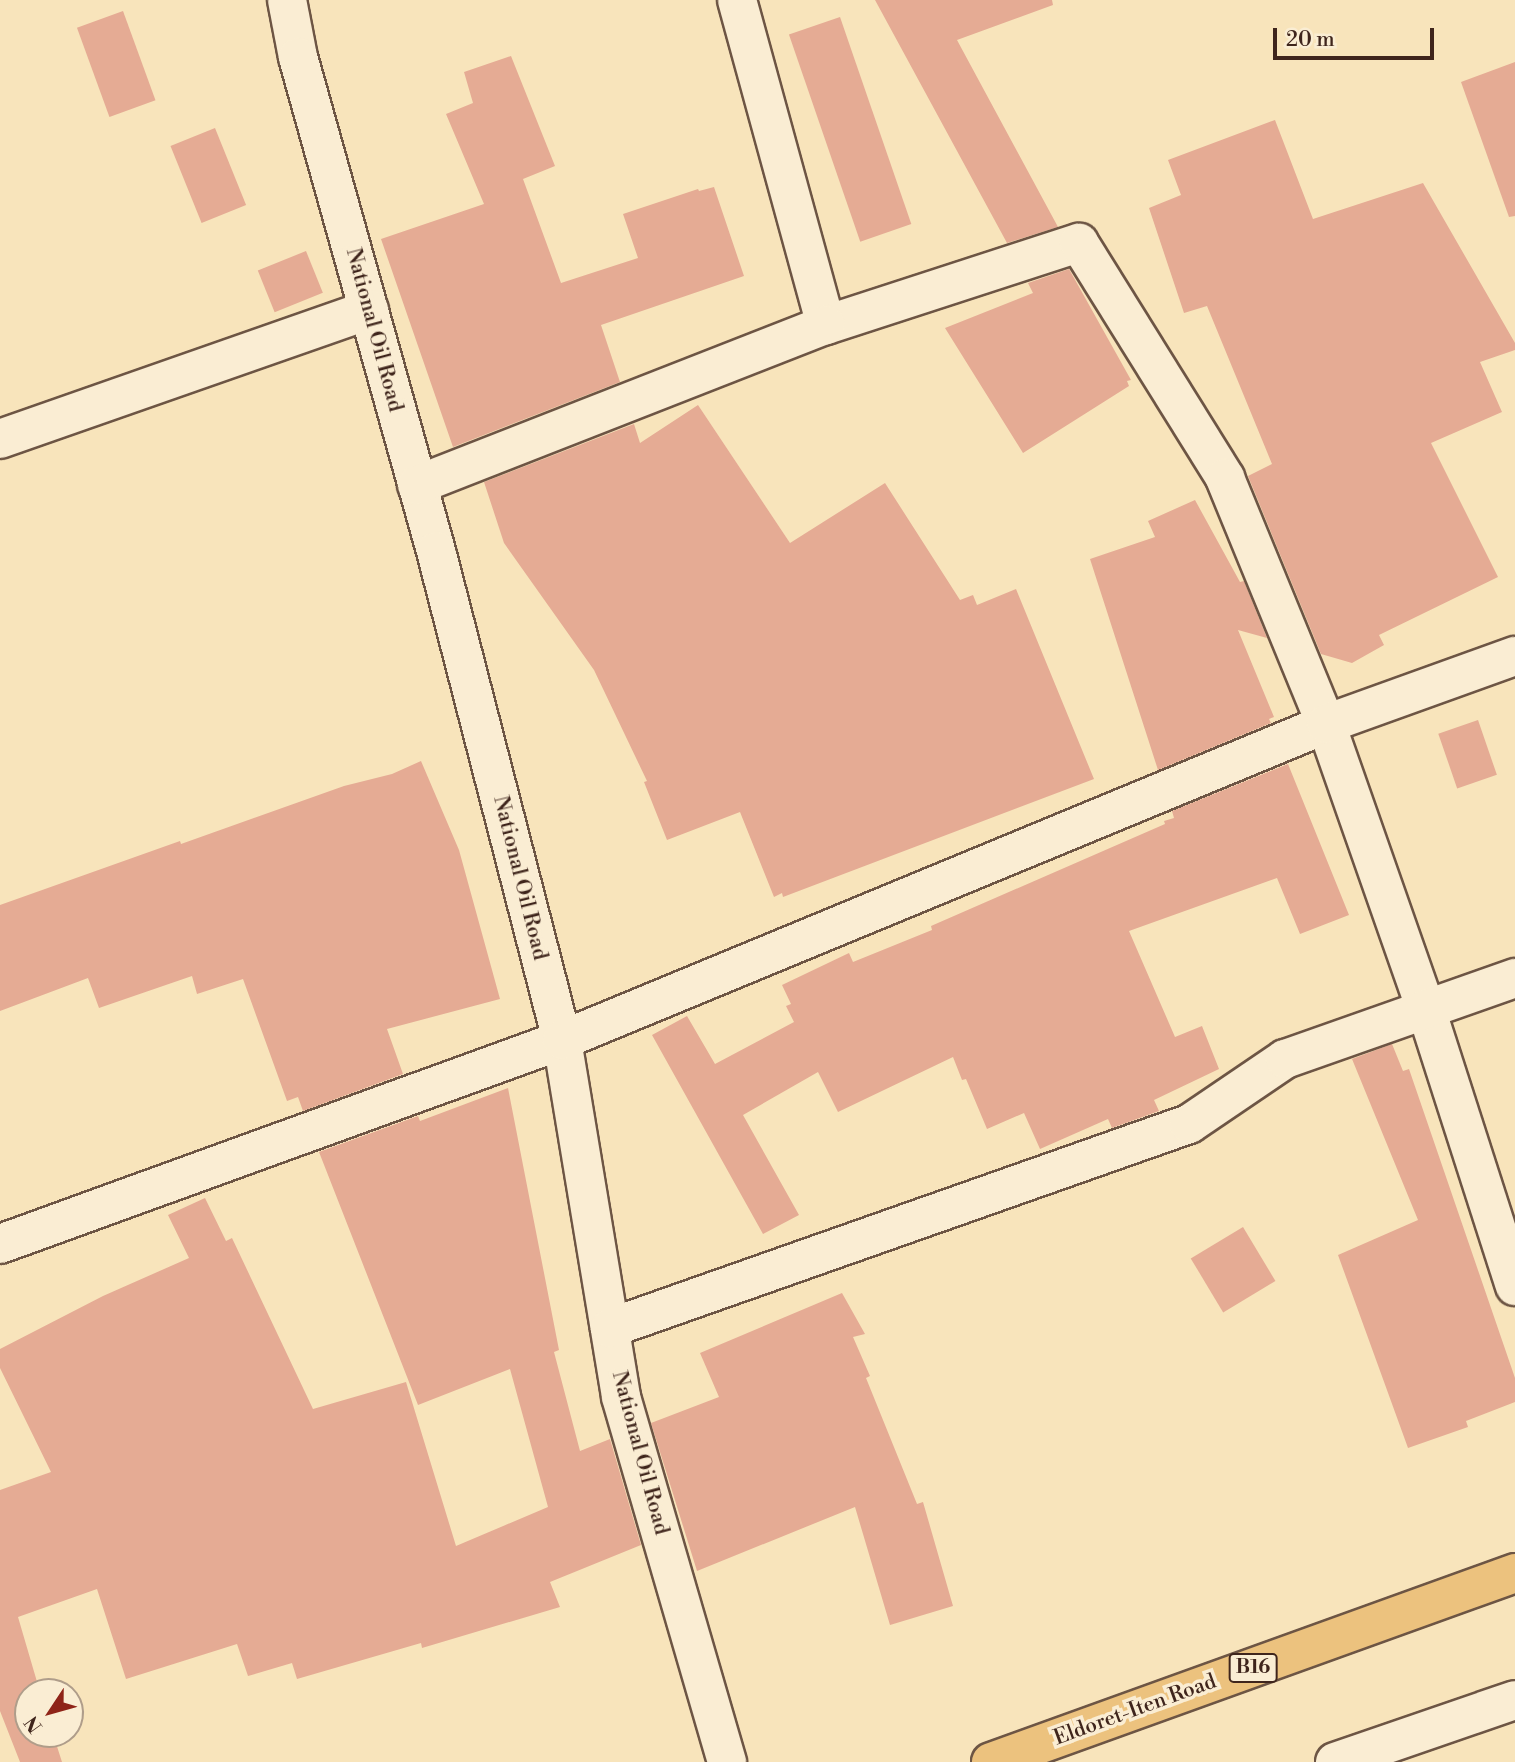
<!DOCTYPE html>
<style>
body{margin:0}
#map{position:relative;width:1515px;height:1762px;overflow:hidden;background:#f8e4bb;font-family:"Libre Bodoni",serif}
div>[style]{position:absolute}
.building>*{inset:0;background:#e5ab94;transform-origin:0 0}
.roads{filter:drop-shadow(2px 0 #6d5544) drop-shadow(-2px 0 #6d5544) drop-shadow(0 2px #6d5544) drop-shadow(0 -2px #6d5544)}
.minor>*{height:38px;margin:-19px;padding:0 19px;transform-origin:19px;border-radius:19px;background:#faedd3}
.primary>*{height:38px;margin:-19px;padding:0 19px;transform-origin:19px;border-radius:19px;background:#ecc27e}
span{translate:-50% -50%;white-space:nowrap;text-align:center;line-height:1.15;-webkit-text-stroke:7px #faedd3;paint-order:stroke}
.shield-label span{padding:2px 5px;background:#faedd3;border:2px solid;border-radius:5px;-webkit-text-stroke-width:0}
.shield-label{font-size:19px;color:#3f251c;font-weight:700}
.street-label{font-size:21px;color:#3f251c}
.north{position:absolute;left:14px;top:1678px;width:70px;height:70px;box-sizing:border-box;background:#faedd3;border:2px solid #af9d8a;border-radius:50%;rotate:234deg;font-size:19px;font-weight:700;line-height:28px;text-align:center;color:#3f251c}
.north::after{content:'';display:block;margin:auto;width:24px;height:32px;background:#8f2418;clip-path:polygon(50% 0,100% 100%,50% 72%,0 100%)}
.scale{position:absolute;left:1273px;top:28px;width:161px;height:32px;box-sizing:border-box;border:4px solid #3f251c;border-top:0;padding-left:9px;font-size:21px;line-height:24px;white-space:nowrap;color:#3f251c;-webkit-text-stroke:5px #faedd3;paint-order:stroke}
</style>
<div id="map">
<div class="building">
<i style="clip-path:polygon(875px 0,1052px 0,1053px 5px,957px 40px,1058px 227px,1007px 243px)"></i>
<i style="left:123px;top:11px;width:95px;height:49px;rotate:70deg"></i>
<i style="left:840px;top:17px;width:219px;height:54px;rotate:71deg"></i>
<i style="clip-path:polygon(511px 56px,555px 166px,523px 179px,561px 283px,638px 258px,623px 214px,698px 189px,699px 191px,714px 187px,744px 276px,601px 325px,620px 382px,453px 447px,381px 239px,484px 204px,446px 114px,473px 103px,464px 72px)"></i>
<i style="clip-path:polygon(1515px 62px,1515px 216px,1509px 217px,1461px 82px)"></i>
<i style="clip-path:polygon(1275px 120px,1313px 219px,1423px 183px,1515px 343px,1515px 350px,1480px 362px,1502px 412px,1431px 443px,1498px 577px,1379px 635px,1384px 645px,1352px 663px,1321px 654px,1248px 476px,1272px 464px,1207px 306px,1184px 313px,1149px 208px,1181px 195px,1168px 160px)"></i>
<i style="left:215px;top:128px;width:83px;height:48px;rotate:68deg"></i>
<i style="left:306px;top:251px;width:45px;height:52px;rotate:68deg"></i>
<i style="clip-path:polygon(1069px 269px,1131px 380px,1127px 381px,1129px 386px,1023px 453px,945px 328px,1033px 293px,1028px 283px)"></i>
<i style="clip-path:polygon(698px 405px,790px 543px,885px 483px,960px 600px,973px 595px,977px 605px,1016px 589px,1094px 779px,783px 897px,782px 893px,774px 897px,740px 812px,667px 840px,644px 782px,647px 781px,594px 670px,504px 543px,484px 482px,634px 424px,640px 443px)"></i>
<i style="clip-path:polygon(1195px 500px,1240px 582px,1244px 581px,1267px 638px,1238px 630px,1274px 717px,1269px 719px,1271px 723px,1158px 770px,1090px 559px,1155px 537px,1148px 521px)"></i>
<i style="left:1478px;top:720px;width:58px;height:42px;rotate:71deg"></i>
<i style="clip-path:polygon(421px 761px,459px 850px,500px 999px,387px 1029px,403px 1074px,303px 1111px,298px 1097px,287px 1101px,243px 979px,197px 994px,192px 976px,99px 1008px,88px 978px,0 1011px,0 905px,180px 841px,181px 844px,344px 786px,392px 774px)"></i>
<i style="clip-path:polygon(1288px 764px,1349px 915px,1300px 934px,1277px 878px,1129px 931px,1175px 1037px,1202px 1026px,1219px 1069px,1154px 1100px,1159px 1111px,1112px 1128px,1108px 1119px,1040px 1149px,1024px 1113px,987px 1129px,966px 1079px,962px 1080px,953px 1057px,838px 1112px,818px 1072px,743px 1115px,799px 1215px,763px 1234px,652px 1035px,687px 1016px,715px 1064px,794px 1022px,786px 1006px,791px 1004px,782px 985px,849px 953px,853px 962px,932px 930px,931px 926px,1165px 824px,1164px 821px,1174px 818px,1172px 811px)"></i>
<i style="clip-path:polygon(1392px 1044px,1403px 1071px,1409px 1069px,1515px 1378px,1515px 1402px,1466px 1421px,1468px 1427px,1408px 1448px,1338px 1255px,1418px 1220px,1352px 1059px)"></i>
<i style="clip-path:polygon(508px 1088px,559px 1350px,554px 1352px,580px 1451px,610px 1439px,641px 1545px,550px 1582px,560px 1607px,422px 1648px,421px 1643px,297px 1679px,292px 1663px,248px 1676px,237px 1644px,126px 1679px,97px 1589px,18px 1617px,40px 1692px,28px 1692px,28px 1734px,53px 1734px,62px 1762px,20px 1762px,0 1711px,0 1490px,51px 1472px,0 1368px,0 1349px,103px 1296px,189px 1258px,168px 1215px,205px 1198px,226px 1241px,232px 1238px,313px 1409px,406px 1382px,456px 1546px,548px 1507px,510px 1369px,418px 1405px,319px 1152px,418px 1116px,420px 1121px)"></i>
<i style="left:1243px;top:1227px;width:63px;height:61px;rotate:59deg"></i>
<i style="clip-path:polygon(842px 1293px,865px 1334px,853px 1337px,870px 1376px,866px 1378px,917px 1504px,923px 1502px,953px 1606px,890px 1625px,855px 1507px,697px 1571px,651px 1423px,719px 1397px,700px 1353px)"></i>
</div>
<div class="roads">
<div class="minor">
<i style="left:287px;top:0;width:58px;rotate:79.1deg"></i>
<i style="left:298px;top:57px;width:513px;rotate:74.39deg"></i>
<i style="left:436px;top:551px;width:505px;rotate:75.55deg"></i>
<i style="left:562px;top:1040px;width:362px;rotate:80.6deg"></i>
<i style="left:621px;top:1397px;width:380px;rotate:73.8deg"></i>
<i style="left:737px;top:0;width:337px;rotate:74.7deg"></i>
<i style="left:826px;top:325px;width:266px;rotate:-18deg"></i>
<i style="left:1079px;top:243px;width:277px;rotate:58.1deg"></i>
<i style="left:1225px;top:478px;width:266px;rotate:67.7deg"></i>
<i style="left:1326px;top:724px;width:302px;rotate:70.7deg"></i>
<i style="left:1426px;top:1009px;width:291px;rotate:72.2deg"></i>
<i style="left:0;top:439px;width:391px;rotate:-19.3deg"></i>
<i style="left:417px;top:485px;width:439px;rotate:-21.4deg"></i>
<i style="left:0;top:1244px;width:598px;rotate:-19.95deg"></i>
<i style="left:562px;top:1040px;width:827px;rotate:-22.47deg"></i>
<i style="left:1326px;top:724px;width:201px;rotate:-19.8deg"></i>
<i style="left:610px;top:1328px;width:614px;rotate:-19.41deg"></i>
<i style="left:1189px;top:1124px;width:116px;rotate:-34.1deg"></i>
<i style="left:1285px;top:1059px;width:244px;rotate:-19.4deg"></i>
<i style="left:1335px;top:1762px;width:190px;rotate:-19deg"></i>
</div>
<div class="primary">
<i style="left:991px;top:1762px;width:557px;rotate:-19.83deg"></i>
</div>
</div>
<div class="shield-label">
<span style="left:1253px;top:1668px">B16</span>
</div>
<div class="street-label">
<span style="left:374px;top:330px;rotate:75deg">National Oil Road</span>
<span style="left:520px;top:878px;rotate:76deg">National Oil Road</span>
<span style="left:640px;top:1453px;rotate:75deg">National Oil Road</span>
<span style="left:1135px;top:1710px;rotate:-20deg">Eldoret-Iten Road</span>
</div>
<div class="north">N</div>
<div class="scale">20 m</div>
</div>
